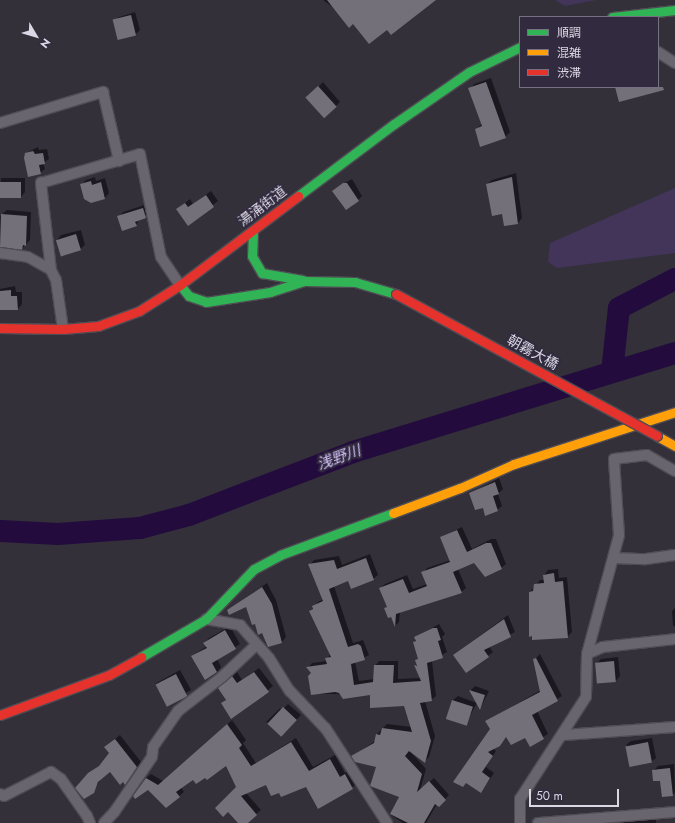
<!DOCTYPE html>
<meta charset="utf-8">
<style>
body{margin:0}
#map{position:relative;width:675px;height:823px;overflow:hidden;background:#33303a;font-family:Jost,"Noto Sans JP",sans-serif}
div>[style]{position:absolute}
.green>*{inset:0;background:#43345a}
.shadow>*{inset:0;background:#0007;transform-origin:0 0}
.river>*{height:22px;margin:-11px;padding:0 11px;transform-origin:11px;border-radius:11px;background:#230c3d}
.building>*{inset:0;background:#73707a;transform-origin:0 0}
.roads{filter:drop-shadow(1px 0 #4f4c54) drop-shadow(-1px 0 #4f4c54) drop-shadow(0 1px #4f4c54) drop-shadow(0 -1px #4f4c54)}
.street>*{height:10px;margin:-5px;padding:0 5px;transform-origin:5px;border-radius:5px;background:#68656e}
.fast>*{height:9px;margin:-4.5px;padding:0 4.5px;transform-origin:4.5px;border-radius:4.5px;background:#30b455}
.slow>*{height:9px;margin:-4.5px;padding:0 4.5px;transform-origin:4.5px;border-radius:4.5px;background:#ff9f0a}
.jam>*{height:9px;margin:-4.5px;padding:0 4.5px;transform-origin:4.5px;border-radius:4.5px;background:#e5322d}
.bridges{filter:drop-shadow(1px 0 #4f4c54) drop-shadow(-1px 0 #4f4c54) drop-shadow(0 1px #4f4c54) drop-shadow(0 -1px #4f4c54)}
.jam-bridge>*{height:9px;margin:-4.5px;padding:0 4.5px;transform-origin:4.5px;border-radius:4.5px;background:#e5322d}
span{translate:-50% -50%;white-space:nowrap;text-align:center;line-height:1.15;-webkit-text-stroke:4px #322b3f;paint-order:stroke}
.street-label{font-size:14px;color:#dbd7e4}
.water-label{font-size:15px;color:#d1c0f5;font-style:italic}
.legend{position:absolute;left:519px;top:16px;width:140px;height:72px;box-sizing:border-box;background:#322b3f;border:1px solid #767081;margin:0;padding:5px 7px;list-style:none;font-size:12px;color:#dbd7e4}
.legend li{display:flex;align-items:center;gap:8px;height:20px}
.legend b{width:20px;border:1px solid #767081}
.north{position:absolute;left:16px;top:16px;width:40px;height:40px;-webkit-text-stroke:3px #322b3f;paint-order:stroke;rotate:128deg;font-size:11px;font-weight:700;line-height:16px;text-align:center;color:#dbd7e4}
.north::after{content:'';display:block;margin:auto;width:14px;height:18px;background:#dbd7e4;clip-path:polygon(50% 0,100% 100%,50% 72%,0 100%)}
.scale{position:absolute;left:529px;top:789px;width:90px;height:18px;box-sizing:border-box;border:2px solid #dbd7e4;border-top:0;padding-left:5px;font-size:12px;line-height:14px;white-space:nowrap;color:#dbd7e4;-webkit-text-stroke:3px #322b3f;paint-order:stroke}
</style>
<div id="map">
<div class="green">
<i style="clip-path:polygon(555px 0,596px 0,565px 6px)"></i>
<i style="clip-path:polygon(675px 188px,675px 253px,557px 268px,548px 262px,550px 243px)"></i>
</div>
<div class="shadow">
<i style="clip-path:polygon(323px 0,434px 0,387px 28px,354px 23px)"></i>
<i style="clip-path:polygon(135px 12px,140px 30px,136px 34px,114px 21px,119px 17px)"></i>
<i style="clip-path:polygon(491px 78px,510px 132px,505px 137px,476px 129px,482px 124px,470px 89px,474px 84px)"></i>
<i style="clip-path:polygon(323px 82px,340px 102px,324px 118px,308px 98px)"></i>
<i style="clip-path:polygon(38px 147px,39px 150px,47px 149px,49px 159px,43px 163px,45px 169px,40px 173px,26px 153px)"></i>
<i style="clip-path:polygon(516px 173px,522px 218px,518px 223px,505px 225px,503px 213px,487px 184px,492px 180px)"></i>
<i style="clip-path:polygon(95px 177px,96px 181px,105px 178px,109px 193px,105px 198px,81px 185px,86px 180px)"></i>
<i style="clip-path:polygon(25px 178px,25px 192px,21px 197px,0 197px,1px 178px)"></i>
<i style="clip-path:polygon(352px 179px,362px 196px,358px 200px,338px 187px)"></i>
<i style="clip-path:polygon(211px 191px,218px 201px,189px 224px,178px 209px,190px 199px,193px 204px)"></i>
<i style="clip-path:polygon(148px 204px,150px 212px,140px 219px,136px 225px,119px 217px,123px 212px)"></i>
<i style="clip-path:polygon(7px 210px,31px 212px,30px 240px,22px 249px,0 246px,0 216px)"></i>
<i style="clip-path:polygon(81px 230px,85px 245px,80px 249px,57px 240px,61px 235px)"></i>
<i style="clip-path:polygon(15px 286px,16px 292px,22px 292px,22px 304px,18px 309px,0 309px,0 289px)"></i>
<i style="clip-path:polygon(499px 478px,503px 489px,498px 494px,502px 506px,497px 510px,483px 506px,470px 494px)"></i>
<i style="clip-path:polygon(462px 527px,472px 549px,491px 539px,496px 539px,506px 564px,501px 568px,475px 562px,458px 569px,466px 588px,461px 592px,400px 612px,399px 622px,396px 625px,385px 608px,388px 606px,380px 588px,385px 584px,407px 575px,413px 589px,427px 584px,423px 573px,427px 568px,451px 560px,441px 537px)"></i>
<i style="clip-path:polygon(370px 554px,378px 575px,373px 579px,348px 580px,334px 586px,353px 643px,363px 640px,369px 655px,355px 662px,359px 681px,374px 679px,375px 666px,379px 661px,398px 661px,398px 679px,420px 678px,416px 666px,419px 657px,414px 643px,416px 638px,439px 624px,445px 634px,442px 637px,447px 652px,432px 661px,436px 696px,431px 700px,425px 701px,435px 736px,429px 757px,425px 761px,409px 750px,426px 769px,420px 790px,434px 778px,449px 795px,439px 806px,437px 804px,426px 823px,403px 823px,391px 815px,401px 797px,371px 783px,377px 766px,353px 756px,375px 741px,377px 734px,387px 724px,412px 727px,405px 704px,371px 694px,312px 694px,312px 673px,308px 668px,312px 663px,327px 661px,330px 654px,310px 611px,318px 602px,324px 599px,310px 565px,314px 560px,339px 556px,342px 565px)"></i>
<i style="clip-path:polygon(558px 569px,559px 578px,567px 577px,572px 632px,567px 637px,530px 592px,540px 580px,544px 580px,544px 575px,548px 570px)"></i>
<i style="clip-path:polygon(267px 583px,276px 600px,286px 637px,282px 642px,263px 632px,247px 606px,228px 610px)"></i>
<i style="clip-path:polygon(675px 608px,675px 626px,673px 626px,672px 611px)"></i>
<i style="clip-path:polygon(508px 615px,515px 632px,489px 646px,493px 652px,467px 672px,459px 651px)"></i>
<i style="clip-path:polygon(230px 626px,240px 644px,217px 659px,221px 667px,217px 672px,192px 656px,207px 646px,204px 643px,209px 638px)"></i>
<i style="clip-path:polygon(540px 654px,562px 696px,537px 711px,548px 734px,530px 745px,526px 736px,507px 736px,493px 748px,496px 751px,486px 767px,494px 773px,481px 792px,467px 782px,491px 729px,487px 721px,541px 690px,534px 660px)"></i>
<i style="clip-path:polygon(618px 657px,620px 676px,616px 681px,596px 664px,601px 659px)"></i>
<i style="clip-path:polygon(259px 668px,273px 686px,232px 717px,223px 703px,226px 699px,224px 684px,237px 672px,242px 680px)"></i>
<i style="left:180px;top:670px;width:23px;height:28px;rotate:61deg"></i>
<i style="clip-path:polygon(475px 686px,489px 691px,480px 709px,471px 690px)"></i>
<i style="clip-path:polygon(458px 696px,477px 703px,466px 723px,447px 718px,453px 700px)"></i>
<i style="clip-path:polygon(288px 704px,301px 715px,286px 731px,266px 722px,280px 708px,282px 710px)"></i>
<i style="clip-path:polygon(232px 720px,246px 740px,243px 743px,256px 763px,296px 738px,313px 767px,335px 755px,345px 773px,349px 770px,357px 784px,319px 808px,306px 786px,279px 792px,267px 784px,246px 793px,261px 810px,245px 823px,239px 823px,237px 787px,226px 764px,205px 776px,193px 779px,181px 787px,184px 792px,166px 807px,146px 778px,151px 774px,163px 781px)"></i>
<i style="clip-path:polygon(120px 735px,141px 762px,125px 783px,111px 771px,102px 777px,93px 792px,89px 774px,102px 764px,110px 753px,110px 743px)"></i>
<i style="clip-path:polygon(652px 738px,656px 758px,651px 762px,626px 745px,631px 741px)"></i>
<i style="clip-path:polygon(674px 764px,675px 792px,673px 795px,653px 771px,658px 766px)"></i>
<i style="clip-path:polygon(656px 818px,656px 823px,612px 823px,616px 820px)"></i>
</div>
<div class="river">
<i style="left:612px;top:372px;width:64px;rotate:-83.8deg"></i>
<i style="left:619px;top:308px;width:63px;rotate:-27.4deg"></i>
<i style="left:0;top:531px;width:58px;rotate:3deg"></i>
<i style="left:58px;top:534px;width:82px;rotate:-4.2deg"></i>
<i style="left:140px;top:528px;width:51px;rotate:-14.9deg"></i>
<i style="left:189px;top:515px;width:176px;rotate:-21deg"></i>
<i style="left:353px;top:452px;width:337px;rotate:-17.1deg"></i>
</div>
<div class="building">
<i style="clip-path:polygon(327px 0,436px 0,391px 35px,387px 30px,369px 44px,353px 24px,349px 28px)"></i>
<i style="left:131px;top:15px;width:21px;height:19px;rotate:76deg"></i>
<i style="clip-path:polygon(486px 82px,506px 138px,480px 147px,475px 129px,482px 126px,468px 88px)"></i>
<i style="left:318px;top:86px;width:28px;height:17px;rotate:48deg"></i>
<i style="clip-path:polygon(615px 87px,663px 87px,664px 90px,619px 102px)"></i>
<i style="clip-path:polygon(33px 151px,35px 154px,43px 153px,45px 164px,39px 165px,41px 174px,28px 177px,24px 158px,25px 153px)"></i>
<i style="clip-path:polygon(512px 177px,518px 224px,504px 226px,502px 214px,492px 216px,486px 184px)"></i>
<i style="clip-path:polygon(91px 181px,92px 185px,101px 182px,105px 199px,91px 203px,84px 199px,80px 184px)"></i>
<i style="left:0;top:182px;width:21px;height:16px"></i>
<i style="clip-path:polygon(343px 183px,347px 183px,359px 201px,346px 210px,332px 191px)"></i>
<i style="clip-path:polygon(206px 195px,214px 207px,188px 226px,176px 209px,185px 203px,188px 207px)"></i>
<i style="clip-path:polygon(143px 208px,146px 218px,135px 222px,137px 226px,122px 231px,117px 216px)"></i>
<i style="clip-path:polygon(1px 214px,27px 216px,26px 246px,23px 245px,22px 250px,0 247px)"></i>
<i style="left:76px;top:234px;width:17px;height:21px;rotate:73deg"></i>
<i style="clip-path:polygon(11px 290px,11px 296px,17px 296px,18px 310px,0 310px,0 291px)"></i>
<i style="clip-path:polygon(495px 482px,499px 494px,493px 496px,498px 511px,485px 516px,483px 508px,475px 510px,469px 493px)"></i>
<i style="clip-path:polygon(457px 530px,467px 552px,486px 543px,491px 543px,502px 569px,485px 577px,474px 563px,453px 572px,462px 593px,396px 614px,395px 627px,391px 617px,388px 618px,384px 608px,387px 607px,379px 588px,403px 579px,409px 593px,427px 586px,421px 572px,450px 562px,440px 537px)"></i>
<i style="clip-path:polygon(366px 558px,374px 580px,351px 589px,348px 581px,329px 589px,348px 647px,358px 644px,361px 646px,365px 660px,351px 664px,354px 685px,373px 682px,374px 665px,394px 665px,393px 683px,421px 681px,414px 665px,417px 666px,415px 660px,418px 659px,413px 642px,416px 641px,414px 637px,433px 628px,437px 628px,441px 640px,438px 641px,443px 658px,427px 663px,432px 701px,420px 703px,431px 741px,425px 763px,409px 751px,405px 756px,422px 774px,417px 792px,429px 781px,446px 800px,439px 807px,435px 804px,424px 823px,408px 823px,390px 814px,399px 797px,370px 786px,376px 767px,355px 762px,351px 756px,374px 743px,376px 734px,380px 735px,382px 728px,412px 732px,404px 706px,370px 708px,370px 695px,343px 699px,339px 693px,335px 692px,311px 695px,308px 676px,311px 673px,306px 667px,327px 664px,325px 658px,331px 657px,309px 611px,313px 609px,312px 606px,323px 601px,308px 564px,334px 560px,337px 569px)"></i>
<i style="clip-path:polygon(554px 573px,555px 582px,563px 581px,568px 638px,532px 640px,532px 636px,529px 637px,529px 592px,533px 591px,534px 584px,544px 583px,543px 575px)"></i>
<i style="clip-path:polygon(262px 587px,272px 604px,282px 643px,268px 647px,262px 633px,258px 635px,255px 624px,252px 625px,246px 607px,229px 615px,227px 610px)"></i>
<i style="clip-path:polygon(504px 619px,511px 637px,484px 650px,489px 657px,466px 673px,453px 655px)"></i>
<i style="clip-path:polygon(225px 630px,236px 649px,212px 663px,217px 672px,205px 680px,191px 656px,207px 648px,203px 643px)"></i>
<i style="clip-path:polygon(536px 658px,558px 701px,532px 715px,544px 739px,530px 747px,525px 738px,511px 745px,506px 737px,500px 746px,488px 752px,493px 756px,482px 772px,490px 778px,481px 793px,466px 783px,463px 787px,453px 782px,490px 729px,485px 721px,540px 692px,533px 659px)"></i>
<i style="left:614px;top:661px;width:21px;height:19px;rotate:85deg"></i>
<i style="clip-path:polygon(254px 672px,269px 692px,231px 719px,221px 703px,226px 700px,218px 688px,232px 676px,237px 683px)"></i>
<i style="left:176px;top:674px;width:25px;height:23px;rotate:63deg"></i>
<i style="clip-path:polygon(469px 690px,485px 695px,480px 710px)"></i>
<i style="left:452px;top:700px;width:22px;height:20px;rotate:18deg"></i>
<i style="left:283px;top:707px;width:19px;height:23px;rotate:43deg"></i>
<i style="clip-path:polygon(227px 724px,242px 745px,239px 748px,251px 766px,291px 742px,309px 771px,330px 759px,340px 777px,345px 774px,353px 789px,318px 809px,306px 787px,281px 797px,279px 793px,271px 796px,266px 785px,241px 796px,257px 815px,248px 823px,238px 823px,228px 812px,223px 817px,215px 808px,236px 787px,226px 766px,207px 780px,205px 778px,196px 784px,193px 780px,176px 792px,180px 797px,166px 808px,148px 790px,135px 799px,133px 796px,146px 778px,158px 785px)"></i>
<i style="clip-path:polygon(115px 739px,137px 767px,125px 785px,123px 782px,120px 785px,110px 772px,98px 782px,94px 793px,84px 799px,75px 788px,88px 773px,99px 766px,109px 753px,104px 747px)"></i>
<i style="left:648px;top:742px;width:21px;height:23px;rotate:79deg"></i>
<i style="clip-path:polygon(670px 768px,673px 796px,662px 797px,660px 781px,653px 781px,652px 770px)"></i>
</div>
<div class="roads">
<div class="street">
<i style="left:658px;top:52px;width:20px;rotate:33deg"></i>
<i style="left:0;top:123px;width:108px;rotate:-16.8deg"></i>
<i style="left:103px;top:92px;width:71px;rotate:76.9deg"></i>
<i style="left:0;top:253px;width:28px;rotate:8deg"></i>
<i style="left:28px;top:257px;width:26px;rotate:29deg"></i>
<i style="left:63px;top:329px;width:49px;rotate:-98.1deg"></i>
<i style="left:56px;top:280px;width:11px;rotate:-117deg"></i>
<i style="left:51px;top:270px;width:88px;rotate:-96.6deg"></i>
<i style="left:41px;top:183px;width:103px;rotate:-16.3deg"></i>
<i style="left:140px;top:154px;width:105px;rotate:78.5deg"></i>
<i style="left:161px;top:257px;width:34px;rotate:56deg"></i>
<i style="left:613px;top:558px;width:33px;rotate:2deg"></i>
<i style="left:646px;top:559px;width:29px;rotate:-8deg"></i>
<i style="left:206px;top:619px;width:35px;rotate:10deg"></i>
<i style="left:240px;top:625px;width:44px;rotate:48.7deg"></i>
<i style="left:269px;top:658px;width:39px;rotate:58deg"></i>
<i style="left:290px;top:691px;width:52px;rotate:46.5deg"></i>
<i style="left:326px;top:729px;width:112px;rotate:57deg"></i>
<i style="left:587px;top:654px;width:17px;rotate:-24deg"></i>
<i style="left:603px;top:647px;width:72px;rotate:-6.3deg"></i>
<i style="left:564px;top:735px;width:111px;rotate:-4.1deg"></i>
<i style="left:0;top:794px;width:4px;rotate:27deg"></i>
<i style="left:4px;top:796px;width:53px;rotate:-27.1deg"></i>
<i style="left:51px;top:772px;width:12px;rotate:35deg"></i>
<i style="left:61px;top:779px;width:45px;rotate:54.9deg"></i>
<i style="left:87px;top:816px;width:8px;rotate:67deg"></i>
<i style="left:104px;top:823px;width:16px;rotate:-47deg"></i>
<i style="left:115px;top:811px;width:65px;rotate:-55.6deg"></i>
<i style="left:152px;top:757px;width:10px;rotate:-84deg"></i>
<i style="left:153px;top:747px;width:44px;rotate:-55.2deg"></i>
<i style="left:178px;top:711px;width:56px;rotate:-37.7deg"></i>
<i style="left:222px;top:677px;width:47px;rotate:-43.3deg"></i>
<i style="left:520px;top:823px;width:24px;rotate:-90deg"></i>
<i style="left:520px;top:799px;width:121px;rotate:-57.1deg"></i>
<i style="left:586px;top:697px;width:43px;rotate:-88.7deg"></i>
<i style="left:587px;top:654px;width:123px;rotate:-74.9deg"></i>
<i style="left:619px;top:535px;width:76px;rotate:-93.8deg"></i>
<i style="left:614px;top:459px;width:33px;rotate:-7deg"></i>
<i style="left:647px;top:455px;width:32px;rotate:30deg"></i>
<i style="left:538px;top:823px;width:137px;rotate:-4.6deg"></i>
</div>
<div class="fast">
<i style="left:612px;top:17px;width:63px;rotate:-6.3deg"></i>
<i style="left:298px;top:196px;width:120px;rotate:-36.9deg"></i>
<i style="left:394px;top:124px;width:91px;rotate:-34.7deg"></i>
<i style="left:469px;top:72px;width:57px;rotate:-26.1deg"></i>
<i style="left:253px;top:231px;width:25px;rotate:92deg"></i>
<i style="left:252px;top:256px;width:20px;rotate:60deg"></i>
<i style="left:262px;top:273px;width:41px;rotate:9.9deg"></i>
<i style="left:180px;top:285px;width:14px;rotate:51deg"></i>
<i style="left:189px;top:296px;width:18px;rotate:19deg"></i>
<i style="left:206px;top:302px;width:65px;rotate:-8.9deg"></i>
<i style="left:270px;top:292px;width:36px;rotate:-18deg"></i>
<i style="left:304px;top:281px;width:51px;rotate:1.1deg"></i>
<i style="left:355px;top:282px;width:43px;rotate:16.3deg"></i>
<i style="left:141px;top:657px;width:75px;rotate:-30.3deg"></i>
<i style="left:206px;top:619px;width:69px;rotate:-46.2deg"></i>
<i style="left:254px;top:569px;width:30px;rotate:-28deg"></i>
<i style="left:280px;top:555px;width:121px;rotate:-20.4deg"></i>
</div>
<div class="slow">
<i style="left:657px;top:436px;width:21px;rotate:29deg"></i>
<i style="left:393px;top:513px;width:72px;rotate:-20.5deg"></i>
<i style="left:460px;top:488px;width:59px;rotate:-24deg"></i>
<i style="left:514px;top:464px;width:169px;rotate:-17.9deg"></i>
</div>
<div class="jam">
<i style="left:0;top:328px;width:63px;rotate:0.9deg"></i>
<i style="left:63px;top:329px;width:35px;rotate:-5deg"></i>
<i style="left:98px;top:326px;width:44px;rotate:-20.1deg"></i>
<i style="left:139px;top:311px;width:49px;rotate:-32.4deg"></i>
<i style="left:180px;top:285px;width:148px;rotate:-37deg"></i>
<i style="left:0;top:715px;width:116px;rotate:-20.2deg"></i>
<i style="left:109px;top:675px;width:37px;rotate:-29deg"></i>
</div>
</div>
<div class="bridges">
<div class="jam-bridge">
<i style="left:396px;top:294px;width:297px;rotate:28.5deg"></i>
</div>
</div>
<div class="street-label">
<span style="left:262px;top:206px;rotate:-37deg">湯涌街道</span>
<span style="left:533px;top:352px;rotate:29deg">朝霧大橋</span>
</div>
<div class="water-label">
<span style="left:339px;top:458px;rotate:-20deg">浅野川</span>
</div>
<ul class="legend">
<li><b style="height:5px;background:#30b455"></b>順調</li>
<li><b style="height:5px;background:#ff9f0a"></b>混雑</li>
<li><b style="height:5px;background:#e5322d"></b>渋滞</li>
</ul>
<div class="north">N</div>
<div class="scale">50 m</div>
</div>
